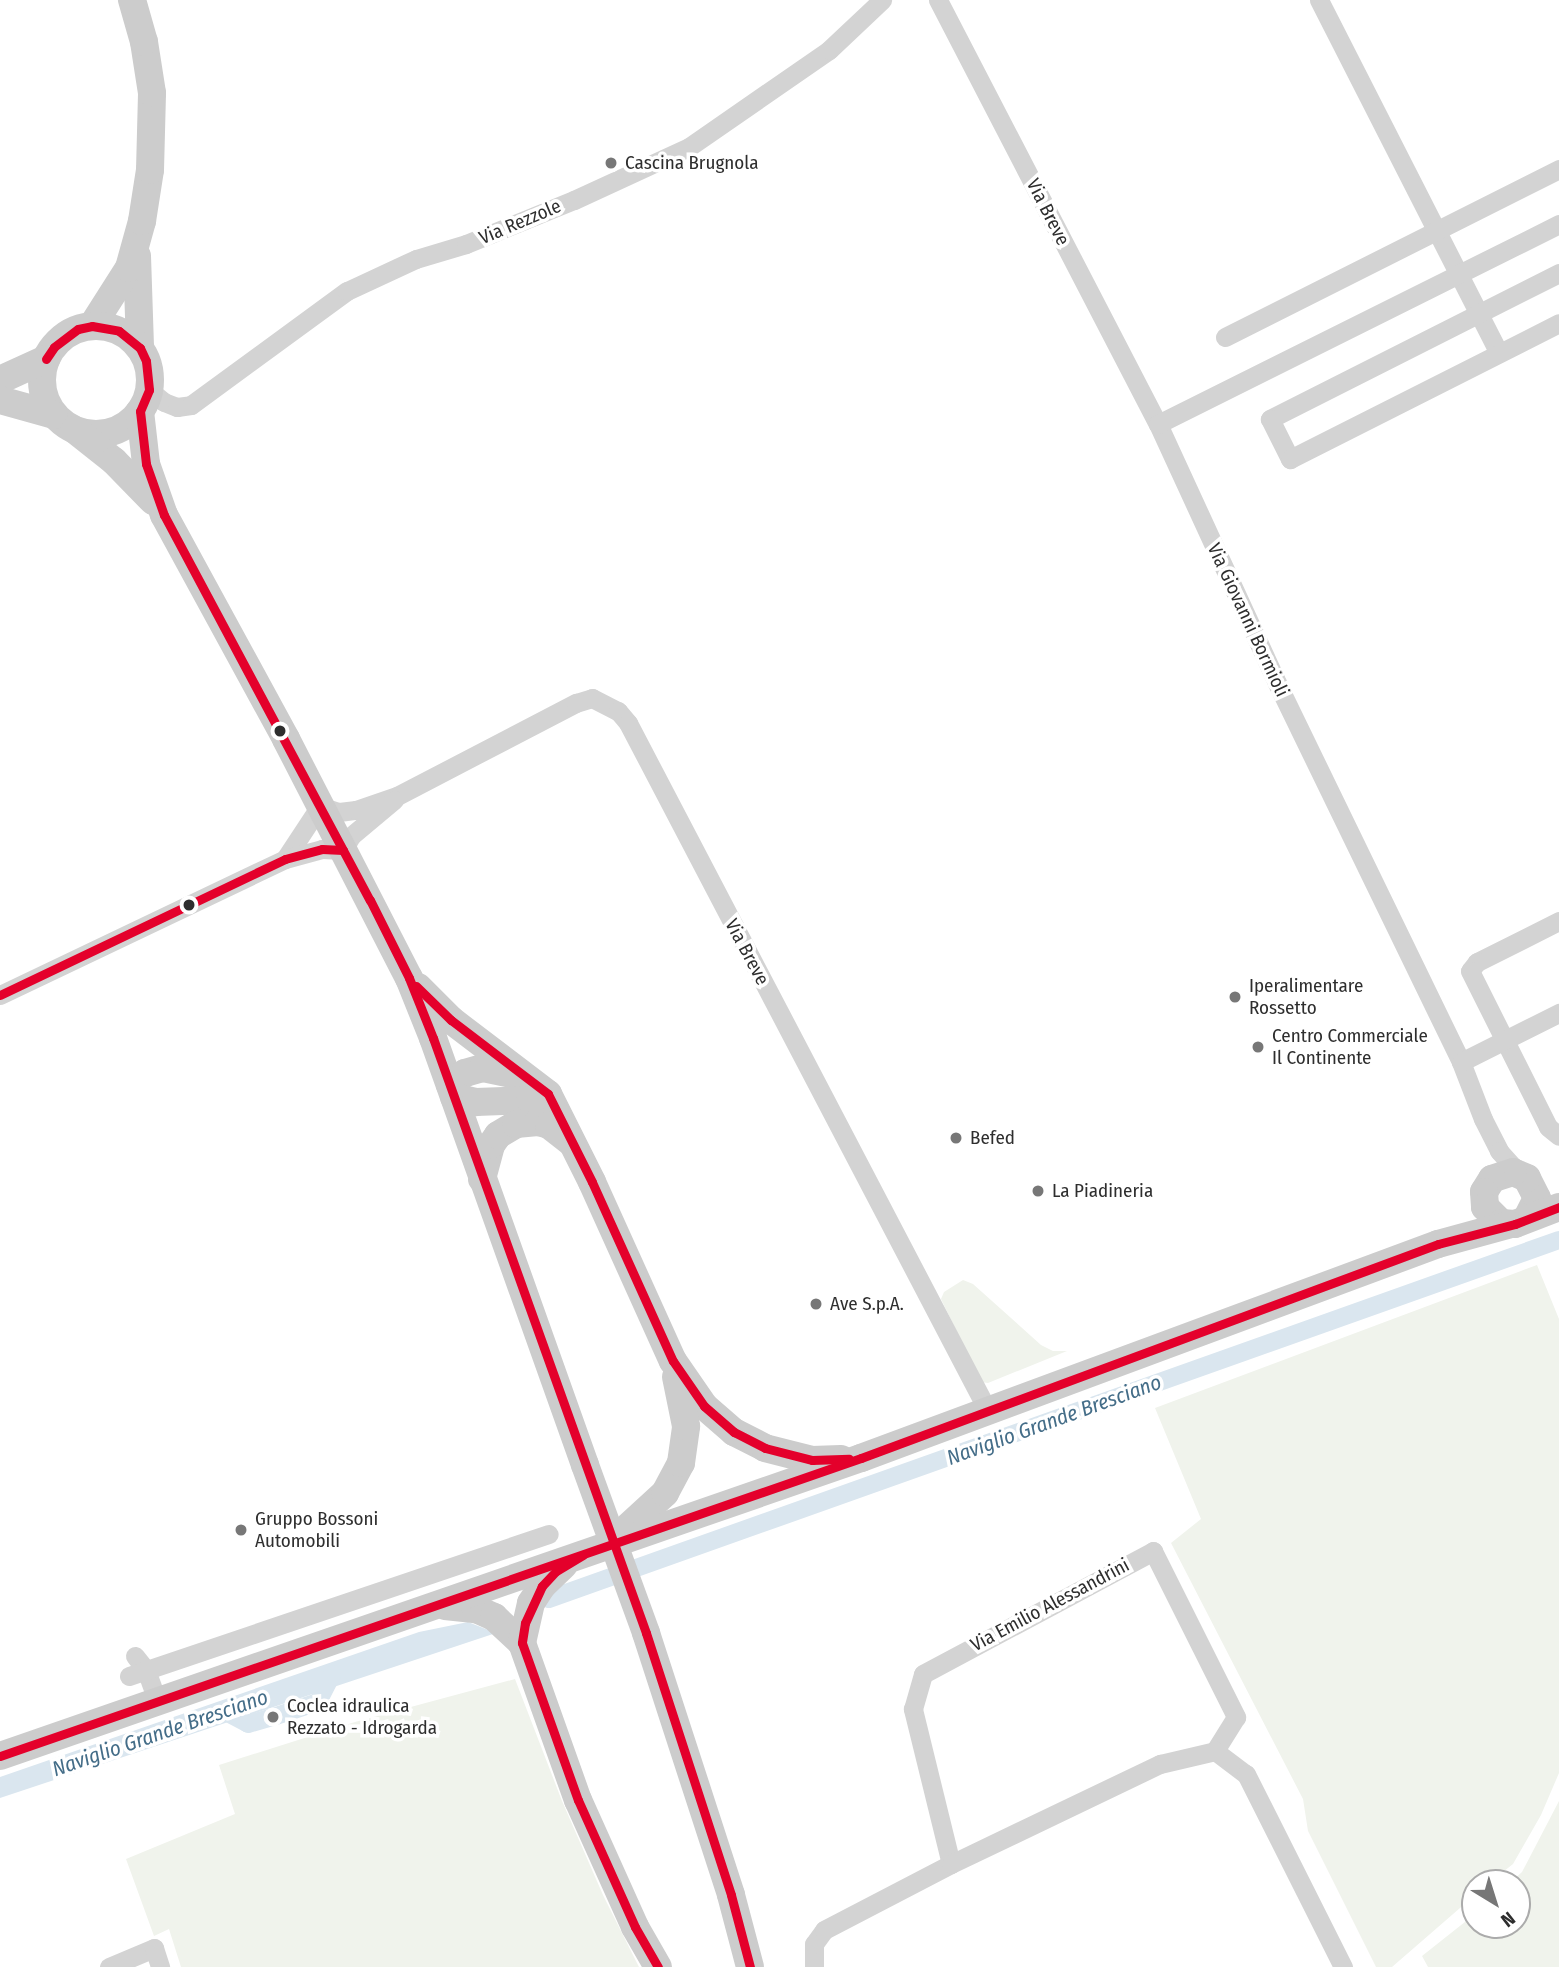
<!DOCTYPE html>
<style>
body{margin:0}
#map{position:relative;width:1559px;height:1967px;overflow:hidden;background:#fff;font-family:"Fira Sans Condensed",sans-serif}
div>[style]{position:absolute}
.green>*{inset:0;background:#f0f3ec}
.water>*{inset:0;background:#dae6ef}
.canal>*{height:18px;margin:-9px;padding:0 9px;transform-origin:9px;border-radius:9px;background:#dae6ef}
.street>*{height:19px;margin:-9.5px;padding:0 9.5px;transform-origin:9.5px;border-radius:9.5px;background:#d3d3d3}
.secondary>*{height:28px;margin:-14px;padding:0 14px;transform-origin:14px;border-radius:14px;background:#ccc}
.secondary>.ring{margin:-14px;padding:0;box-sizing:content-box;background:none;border:28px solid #ccc;border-radius:50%}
.secondary-bridge>*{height:28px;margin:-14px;padding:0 14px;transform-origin:14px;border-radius:14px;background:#ccc}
.bus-1>*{height:9px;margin:-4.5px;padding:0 4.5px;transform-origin:4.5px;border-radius:4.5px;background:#e4002b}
.dots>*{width:19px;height:19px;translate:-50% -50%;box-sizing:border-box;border:4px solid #fff;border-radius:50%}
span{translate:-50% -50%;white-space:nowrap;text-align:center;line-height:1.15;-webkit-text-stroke:7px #fff;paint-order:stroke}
.poi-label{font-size:19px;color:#2e2e2e}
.left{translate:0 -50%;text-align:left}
.street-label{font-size:19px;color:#2e2e2e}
.water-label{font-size:21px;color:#446d88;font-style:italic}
.north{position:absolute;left:1461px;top:1869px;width:70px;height:70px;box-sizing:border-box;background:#fff;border:2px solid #ababab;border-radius:50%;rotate:142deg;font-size:19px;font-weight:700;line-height:28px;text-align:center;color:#2e2e2e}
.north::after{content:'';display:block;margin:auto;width:24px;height:32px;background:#777;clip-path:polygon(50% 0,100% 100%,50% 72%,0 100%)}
</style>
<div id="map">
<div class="green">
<i style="clip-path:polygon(1537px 1265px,1559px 1319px,1559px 1773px,1541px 1815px,1513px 1864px,1489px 1883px,1475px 1883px,1475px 1895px,1392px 1967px,1376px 1967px,1308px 1831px,1303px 1799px,1171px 1543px,1201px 1519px,1155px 1408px)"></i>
<i style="clip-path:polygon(963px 1280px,973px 1284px,1041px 1345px,1053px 1351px,1067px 1351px,988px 1383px,981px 1382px,941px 1299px,944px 1292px)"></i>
<i style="clip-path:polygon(515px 1679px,562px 1801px,603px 1895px,639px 1967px,181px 1967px,169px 1929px,154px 1936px,126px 1859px,235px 1814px,219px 1765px,355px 1722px)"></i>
<i style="clip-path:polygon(1559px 1801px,1559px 1967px,1428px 1967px,1422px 1956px,1475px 1914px,1475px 1925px,1517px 1925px,1517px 1883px,1510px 1883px,1522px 1872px)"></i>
</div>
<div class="water">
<i style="clip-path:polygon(468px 1622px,496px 1633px,0 1798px,0 1777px,419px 1632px)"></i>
</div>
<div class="canal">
<i style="left:549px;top:1599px;width:1072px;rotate:-19.57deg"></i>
<i style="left:224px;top:1711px;width:27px;rotate:28deg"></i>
<i style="left:248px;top:1724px;width:26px;rotate:-16deg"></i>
<i style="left:273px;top:1717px;width:47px;rotate:-18.4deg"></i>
<i style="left:318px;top:1702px;width:31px;rotate:-63deg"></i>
</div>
<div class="street">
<i style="left:938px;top:0;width:478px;rotate:62.6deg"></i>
<i style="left:1158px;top:424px;width:285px;rotate:65.3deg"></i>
<i style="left:1277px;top:683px;width:421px;rotate:64.1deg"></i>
<i style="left:1461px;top:1062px;width:61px;rotate:68.9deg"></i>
<i style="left:1483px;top:1119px;width:36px;rotate:63deg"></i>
<i style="left:1499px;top:1151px;width:31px;rotate:48deg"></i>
<i style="left:1319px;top:0;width:396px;rotate:63deg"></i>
<i style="left:1559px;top:273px;width:324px;rotate:153.2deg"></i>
<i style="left:1270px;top:419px;width:45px;rotate:63.4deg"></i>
<i style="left:1290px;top:459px;width:301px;rotate:-26.8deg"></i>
<i style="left:1225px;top:337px;width:374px;rotate:-26.7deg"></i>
<i style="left:149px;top:390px;width:19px;rotate:39deg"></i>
<i style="left:164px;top:402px;width:14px;rotate:21deg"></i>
<i style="left:177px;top:407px;width:14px;rotate:-8deg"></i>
<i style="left:191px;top:405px;width:193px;rotate:-36.2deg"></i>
<i style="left:347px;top:291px;width:76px;rotate:-24.9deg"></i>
<i style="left:416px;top:259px;width:52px;rotate:-16.7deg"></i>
<i style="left:466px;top:244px;width:117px;rotate:-22.2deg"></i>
<i style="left:574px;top:200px;width:127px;rotate:-24.7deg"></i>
<i style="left:689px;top:147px;width:170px;rotate:-34.7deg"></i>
<i style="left:829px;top:50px;width:73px;rotate:-43.3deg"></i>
<i style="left:1158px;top:424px;width:448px;rotate:-26.5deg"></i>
<i style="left:285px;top:859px;width:64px;rotate:-56.6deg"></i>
<i style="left:320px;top:806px;width:20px;rotate:18deg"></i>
<i style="left:339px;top:812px;width:17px;rotate:-7deg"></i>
<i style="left:356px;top:810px;width:43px;rotate:-18.9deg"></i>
<i style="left:397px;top:796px;width:202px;rotate:-27.5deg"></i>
<i style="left:576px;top:703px;width:17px;rotate:-17deg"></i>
<i style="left:592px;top:698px;width:29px;rotate:27deg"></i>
<i style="left:618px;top:711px;width:16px;rotate:50deg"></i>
<i style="left:628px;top:723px;width:779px;rotate:62.38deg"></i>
<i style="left:1559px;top:921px;width:92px;rotate:153.4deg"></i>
<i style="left:1477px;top:962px;width:11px;rotate:128deg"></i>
<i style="left:1470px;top:971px;width:174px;rotate:63.4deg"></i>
<i style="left:1548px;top:1127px;width:14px;rotate:39deg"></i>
<i style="left:0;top:995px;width:316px;rotate:-25.5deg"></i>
<i style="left:285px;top:859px;width:38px;rotate:-15deg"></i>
<i style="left:322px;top:849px;width:21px;rotate:3deg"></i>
<i style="left:343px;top:850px;width:16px;rotate:-60deg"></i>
<i style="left:351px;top:836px;width:56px;rotate:-39.9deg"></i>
<i style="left:1461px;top:1062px;width:110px;rotate:-26.6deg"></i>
<i style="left:135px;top:1656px;width:18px;rotate:52deg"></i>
<i style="left:146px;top:1670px;width:33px;rotate:70deg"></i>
<i style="left:129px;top:1676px;width:443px;rotate:-18.7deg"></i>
<i style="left:951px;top:1864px;width:160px;rotate:-103.8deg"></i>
<i style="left:913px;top:1709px;width:36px;rotate:-74deg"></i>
<i style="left:923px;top:1674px;width:261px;rotate:-28.1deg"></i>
<i style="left:1153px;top:1551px;width:186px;rotate:63.4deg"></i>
<i style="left:1236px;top:1717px;width:40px;rotate:122deg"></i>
<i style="left:109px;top:1967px;width:49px;rotate:-22.9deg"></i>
<i style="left:154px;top:1948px;width:20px;rotate:72deg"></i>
<i style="left:814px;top:1967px;width:23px;rotate:-90deg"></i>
<i style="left:814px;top:1944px;width:17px;rotate:-54deg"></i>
<i style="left:824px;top:1930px;width:143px;rotate:-27.5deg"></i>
<i style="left:951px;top:1864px;width:232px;rotate:-25.6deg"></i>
<i style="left:1160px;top:1764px;width:57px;rotate:-13.3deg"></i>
<i style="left:1215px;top:1751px;width:39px;rotate:37deg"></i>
<i style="left:1246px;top:1774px;width:216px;rotate:63.3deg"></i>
</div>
<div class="secondary">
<i style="left:137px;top:256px;width:92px;rotate:88.1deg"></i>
<i style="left:92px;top:326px;width:69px;rotate:-57.5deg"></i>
<i style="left:129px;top:268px;width:49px;rotate:-74.5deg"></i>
<i style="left:142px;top:221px;width:52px;rotate:-81.1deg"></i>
<i style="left:150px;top:170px;width:77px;rotate:-88.5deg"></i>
<i style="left:152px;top:93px;width:52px;rotate:-98.9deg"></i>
<i style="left:144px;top:42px;width:44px;rotate:-105.9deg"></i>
<i class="ring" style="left:42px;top:326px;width:80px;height:80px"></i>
<i style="left:0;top:380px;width:51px;rotate:-24.5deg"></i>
<i style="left:0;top:400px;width:56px;rotate:15.5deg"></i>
<i style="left:140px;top:411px;width:53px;rotate:83.5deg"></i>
<i style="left:146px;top:464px;width:54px;rotate:70.6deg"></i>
<i style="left:164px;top:515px;width:255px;rotate:61.4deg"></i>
<i style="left:286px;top:739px;width:269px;rotate:62.8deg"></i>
<i style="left:409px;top:978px;width:65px;rotate:68.2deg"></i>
<i style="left:433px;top:1038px;width:453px;rotate:70.4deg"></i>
<i style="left:75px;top:430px;width:50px;rotate:38.5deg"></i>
<i style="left:114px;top:461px;width:56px;rotate:45.7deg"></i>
<i style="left:418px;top:987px;width:47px;rotate:45deg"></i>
<i style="left:451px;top:1020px;width:122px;rotate:37.3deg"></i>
<i style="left:548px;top:1094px;width:98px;rotate:63.4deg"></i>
<i style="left:592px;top:1182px;width:196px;rotate:65.7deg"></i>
<i style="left:673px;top:1361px;width:55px;rotate:55.4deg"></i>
<i style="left:704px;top:1406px;width:40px;rotate:41deg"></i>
<i style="left:734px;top:1432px;width:35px;rotate:27deg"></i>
<i style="left:765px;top:1448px;width:49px;rotate:14.3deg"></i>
<i style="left:812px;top:1460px;width:29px;rotate:-2deg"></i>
<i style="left:450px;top:1085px;width:19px;rotate:-39deg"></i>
<i style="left:465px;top:1073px;width:19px;rotate:-16deg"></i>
<i style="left:483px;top:1068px;width:40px;rotate:12deg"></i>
<i style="left:454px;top:1097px;width:23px;rotate:13deg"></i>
<i style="left:476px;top:1102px;width:54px;rotate:-2.1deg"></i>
<i style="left:530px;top:1100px;width:32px;rotate:30deg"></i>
<i style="left:482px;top:1179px;width:35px;rotate:-75deg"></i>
<i style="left:491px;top:1145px;width:12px;rotate:-55deg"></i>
<i style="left:498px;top:1135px;width:21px;rotate:-31deg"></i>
<i style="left:516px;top:1124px;width:22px;rotate:-5deg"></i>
<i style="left:538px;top:1122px;width:11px;rotate:15deg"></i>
<i style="left:549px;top:1125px;width:28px;rotate:38deg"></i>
<i style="left:1527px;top:1218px;width:22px;rotate:-63deg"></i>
<i style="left:1537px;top:1198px;width:22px;rotate:-117deg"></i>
<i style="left:1527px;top:1178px;width:15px;rotate:-157deg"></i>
<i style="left:1513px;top:1172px;width:22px;rotate:162deg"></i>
<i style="left:1492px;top:1179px;width:15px;rotate:122deg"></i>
<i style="left:1484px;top:1192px;width:15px;rotate:86deg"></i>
<i style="left:1485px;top:1207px;width:23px;rotate:45deg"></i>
<i style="left:1501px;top:1223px;width:14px;rotate:4deg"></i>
<i style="left:1515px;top:1224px;width:47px;rotate:-21.1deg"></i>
<i style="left:617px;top:1537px;width:65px;rotate:-42.5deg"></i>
<i style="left:665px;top:1493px;width:34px;rotate:-62deg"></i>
<i style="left:681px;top:1463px;width:37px;rotate:-82deg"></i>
<i style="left:686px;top:1426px;width:50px;rotate:-101.5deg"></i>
<i style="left:445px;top:1606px;width:31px;rotate:6deg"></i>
<i style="left:476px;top:1609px;width:20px;rotate:24deg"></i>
<i style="left:494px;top:1617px;width:38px;rotate:43deg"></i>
<i style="left:522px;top:1643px;width:167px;rotate:70.4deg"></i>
<i style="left:578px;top:1800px;width:139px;rotate:65.8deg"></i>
<i style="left:635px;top:1927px;width:46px;rotate:60.1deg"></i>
<i style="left:646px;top:1633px;width:275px;rotate:72deg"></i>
<i style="left:731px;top:1895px;width:74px;rotate:75.2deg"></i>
<i style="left:522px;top:1643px;width:41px;rotate:-77.3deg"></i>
<i style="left:531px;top:1603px;width:20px;rotate:-57deg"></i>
<i style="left:542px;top:1586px;width:30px;rotate:-44deg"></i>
<i style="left:0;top:1756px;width:911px;rotate:-19.09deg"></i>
<i style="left:861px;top:1458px;width:615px;rotate:-20.35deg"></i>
<i style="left:1438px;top:1244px;width:73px;rotate:-15.2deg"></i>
</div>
<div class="secondary-bridge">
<i style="left:585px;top:1465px;width:179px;rotate:70deg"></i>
</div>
<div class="bus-1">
<i style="left:46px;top:359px;width:14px;rotate:-56deg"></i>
<i style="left:54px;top:347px;width:30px;rotate:-37deg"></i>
<i style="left:78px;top:329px;width:14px;rotate:-12deg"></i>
<i style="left:92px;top:326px;width:27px;rotate:10deg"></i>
<i style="left:119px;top:331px;width:27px;rotate:39deg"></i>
<i style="left:140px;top:348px;width:14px;rotate:65deg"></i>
<i style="left:146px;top:361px;width:29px;rotate:84deg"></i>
<i style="left:149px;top:390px;width:23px;rotate:113deg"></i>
<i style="left:140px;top:411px;width:53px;rotate:83.5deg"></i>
<i style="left:146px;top:464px;width:54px;rotate:70.6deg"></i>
<i style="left:164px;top:515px;width:437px;rotate:61.9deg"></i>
<i style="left:370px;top:900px;width:87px;rotate:63.4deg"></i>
<i style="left:409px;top:978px;width:65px;rotate:68.2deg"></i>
<i style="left:433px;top:1038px;width:632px;rotate:70.3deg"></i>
<i style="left:646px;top:1633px;width:275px;rotate:72deg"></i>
<i style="left:731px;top:1895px;width:74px;rotate:75.2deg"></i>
<i style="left:416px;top:986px;width:49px;rotate:44.2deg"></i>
<i style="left:451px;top:1020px;width:122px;rotate:37.3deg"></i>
<i style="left:548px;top:1094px;width:98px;rotate:63.4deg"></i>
<i style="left:592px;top:1182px;width:196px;rotate:65.7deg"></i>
<i style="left:673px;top:1361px;width:55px;rotate:55.4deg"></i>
<i style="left:704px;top:1406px;width:40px;rotate:41deg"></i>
<i style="left:734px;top:1432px;width:35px;rotate:27deg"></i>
<i style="left:765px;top:1448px;width:49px;rotate:14.3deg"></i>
<i style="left:812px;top:1460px;width:37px;rotate:-2deg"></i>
<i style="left:0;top:995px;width:316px;rotate:-25.5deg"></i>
<i style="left:285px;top:859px;width:38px;rotate:-15deg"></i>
<i style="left:322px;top:849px;width:21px;rotate:3deg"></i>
<i style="left:583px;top:1555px;width:31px;rotate:149deg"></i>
<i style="left:556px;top:1571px;width:21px;rotate:133deg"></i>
<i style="left:542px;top:1586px;width:41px;rotate:114.7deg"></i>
<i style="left:525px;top:1623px;width:20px;rotate:99deg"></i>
<i style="left:522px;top:1643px;width:167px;rotate:70.4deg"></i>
<i style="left:578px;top:1800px;width:139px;rotate:65.8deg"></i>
<i style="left:635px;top:1927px;width:46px;rotate:60.1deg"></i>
<i style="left:0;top:1756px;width:911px;rotate:-19.09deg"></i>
<i style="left:861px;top:1458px;width:615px;rotate:-20.35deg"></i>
<i style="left:1438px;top:1244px;width:80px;rotate:-14.6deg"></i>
<i style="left:1515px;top:1224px;width:47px;rotate:-21.1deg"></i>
</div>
<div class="dots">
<i style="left:611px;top:163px;background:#777"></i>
<i style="left:280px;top:731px;background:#2e2e2e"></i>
<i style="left:189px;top:905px;background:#2e2e2e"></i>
<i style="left:1235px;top:997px;background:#777"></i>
<i style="left:1258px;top:1047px;background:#777"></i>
<i style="left:956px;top:1138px;background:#777"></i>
<i style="left:1038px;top:1191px;background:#777"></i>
<i style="left:816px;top:1304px;background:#777"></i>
<i style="left:241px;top:1530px;background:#777"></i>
<i style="left:273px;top:1717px;background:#777"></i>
</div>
<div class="poi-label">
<span class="left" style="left:625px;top:163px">Cascina Brugnola</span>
<span class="left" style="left:1249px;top:997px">Iperalimentare<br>Rossetto</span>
<span class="left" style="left:1272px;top:1047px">Centro Commerciale<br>Il Continente</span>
<span class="left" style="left:970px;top:1138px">Befed</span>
<span class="left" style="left:1052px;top:1191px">La Piadineria</span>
<span class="left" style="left:830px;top:1304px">Ave S.p.A.</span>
<span class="left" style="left:255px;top:1530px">Gruppo Bossoni<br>Automobili</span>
<span class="left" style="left:287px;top:1717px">Coclea idraulica<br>Rezzato - Idrogarda</span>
</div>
<div class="street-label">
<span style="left:1048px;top:212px;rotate:63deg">Via Breve</span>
<span style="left:520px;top:222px;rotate:-23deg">Via Rezzole</span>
<span style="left:1248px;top:620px;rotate:65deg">Via Giovanni Bormioli</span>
<span style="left:747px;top:952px;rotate:62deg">Via Breve</span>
<span style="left:1050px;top:1605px;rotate:-28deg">Via Emilio Alessandrini</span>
</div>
<div class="water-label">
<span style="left:1054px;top:1420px;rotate:-20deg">Naviglio Grande Bresciano</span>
<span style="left:160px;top:1733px;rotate:-19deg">Naviglio Grande Bresciano</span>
</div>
<div class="north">N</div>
</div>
